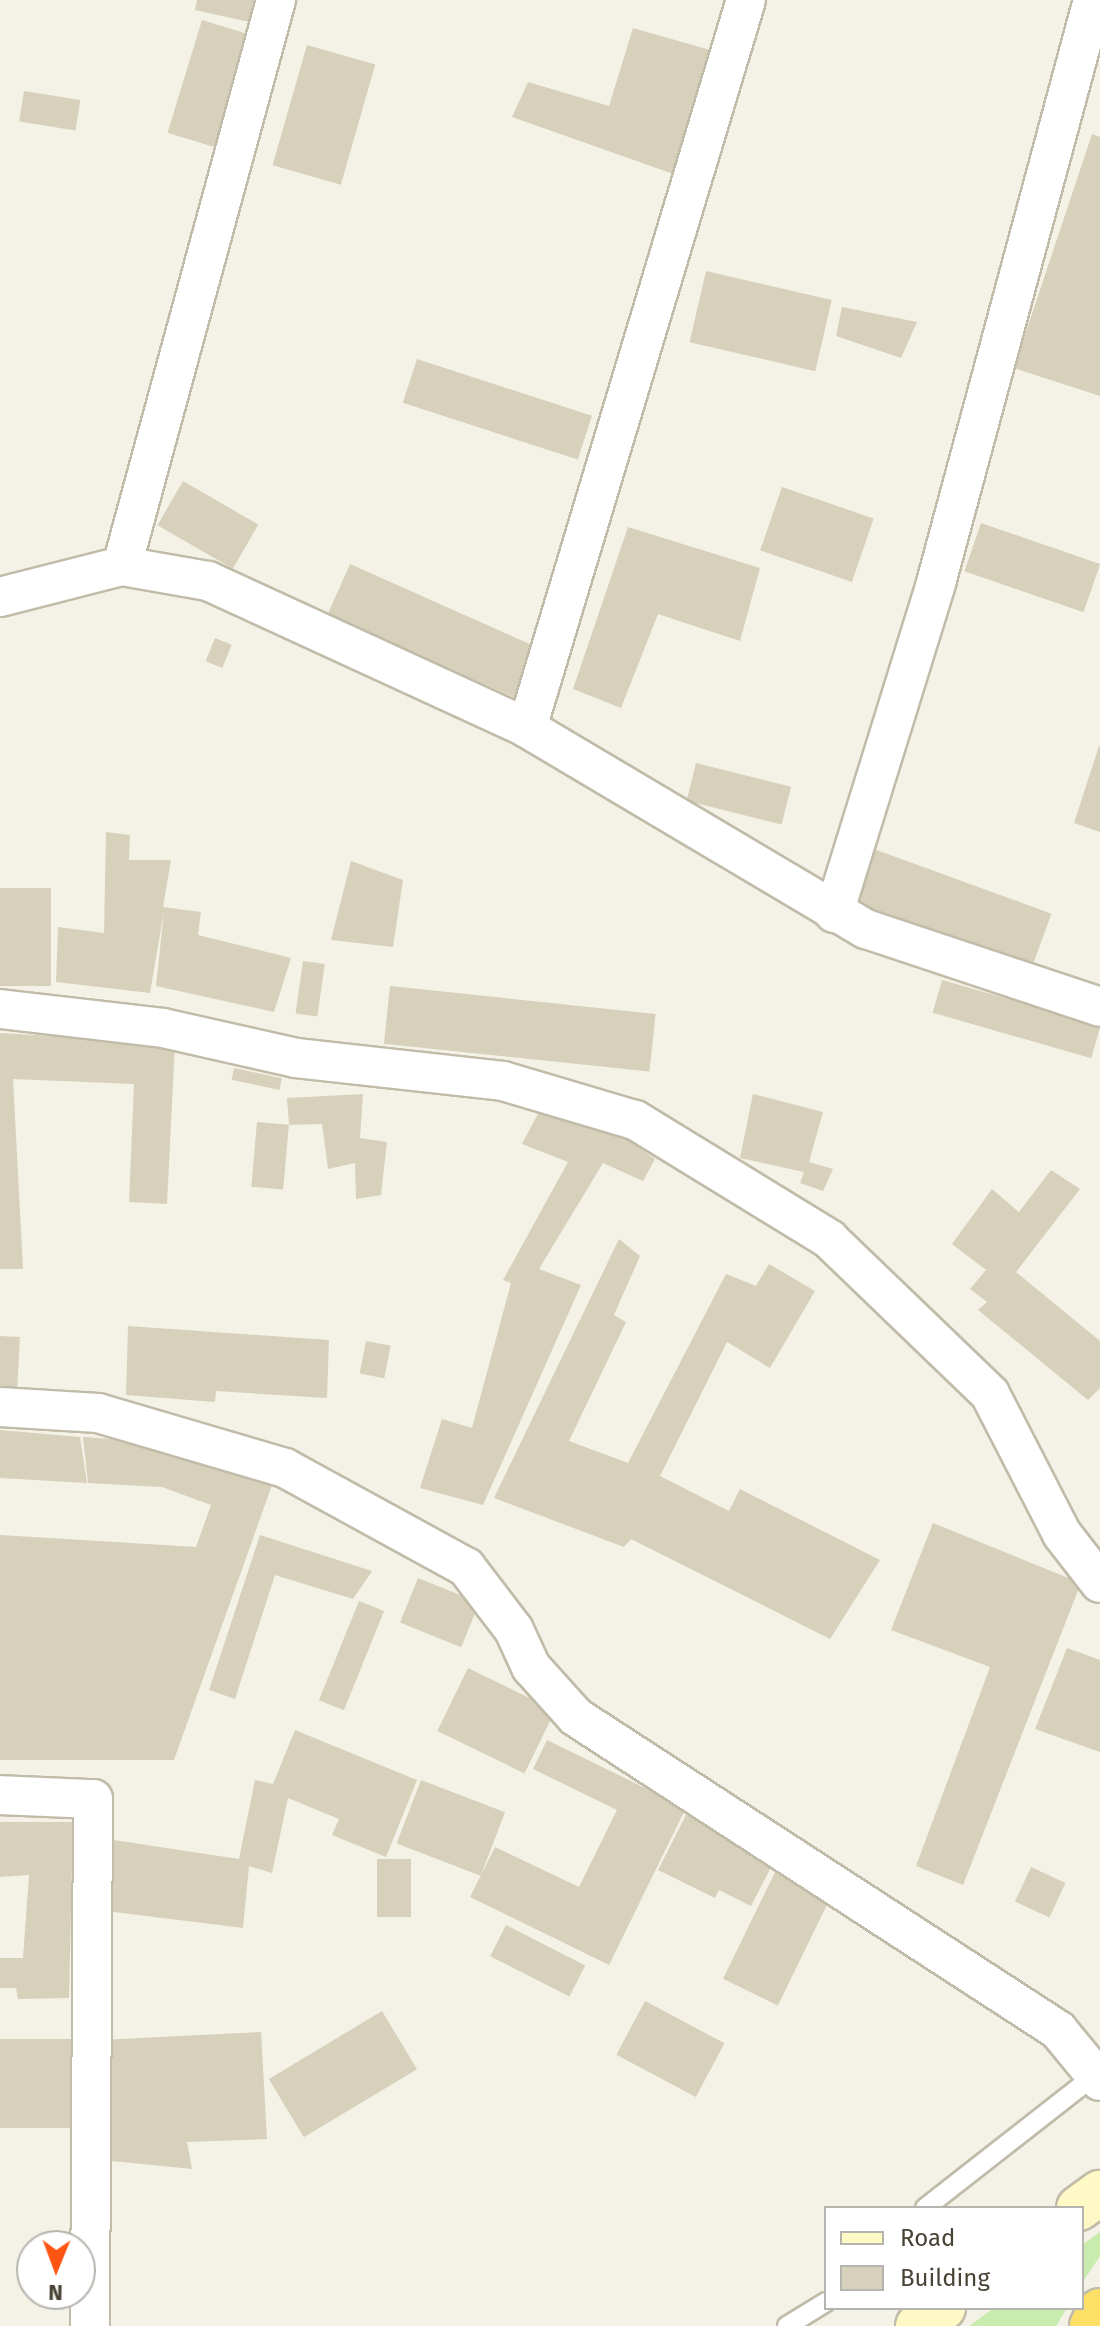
<!DOCTYPE html>
<style>
body{margin:0}
#map{position:relative;width:1100px;height:2326px;overflow:hidden;background:#f4f2e7;font-family:"Fira Sans",sans-serif}
div>[style]{position:absolute}
.green>*{inset:0;background:#c7ecad}
.building>*{inset:0;background:#d7d0bb;transform-origin:0 0}
.roads{filter:drop-shadow(2px 0 #c1bba9) drop-shadow(-2px 0 #c1bba9) drop-shadow(0 2px #c1bba9) drop-shadow(0 -2px #c1bba9)}
.lane>*{height:18px;margin:-9px;padding:0 9px;transform-origin:9px;border-radius:9px;background:#fff}
.street>*{height:38px;margin:-19px;padding:0 19px;transform-origin:19px;border-radius:19px;background:#fff}
.secondary>*{height:44px;margin:-22px;padding:0 22px;transform-origin:22px;border-radius:22px;background:#fff9c6}
.highway>*{height:44px;margin:-22px;padding:0 22px;transform-origin:22px;border-radius:22px;background:#ffe067}
span{translate:-50% -50%;white-space:nowrap;text-align:center;line-height:1.15;-webkit-text-stroke:8px #fff;paint-order:stroke}
.legend{position:absolute;left:824px;top:2206px;width:260px;height:104px;box-sizing:border-box;background:#fff;border:2px solid #b6b4ae;margin:0;padding:10px 14px;list-style:none;font-size:24px;color:#484335}
.legend li{display:flex;align-items:center;gap:16px;height:40px}
.legend b{width:40px;border:2px solid #b6b4ae}
.north{position:absolute;left:16px;top:2230px;width:80px;height:80px;box-sizing:border-box;background:#fff;border:2px solid #b6b4ae;border-radius:50%;rotate:181deg;font-size:22px;font-weight:700;line-height:32px;text-align:center;color:#484335}
.north::after{content:'';display:block;margin:auto;width:28px;height:36px;background:#ff5513;clip-path:polygon(50% 0,100% 100%,50% 72%,0 100%)}
</style>
<div id="map">
<div class="green">
<i style="clip-path:polygon(1100px 2232px,1100px 2256px,1082px 2283px,1082px 2245px)"></i>
<i style="clip-path:polygon(994px 2308px,1067px 2308px,1056px 2326px,969px 2326px)"></i>
</div>
<div class="building">
<i style="clip-path:polygon(197px 0,263px 0,258px 24px,195px 10px)"></i>
<i style="left:202px;top:20px;width:53px;height:118px;rotate:17deg"></i>
<i style="clip-path:polygon(633px 28px,710px 50px,679px 176px,512px 117px,528px 82px,609px 106px)"></i>
<i style="left:307px;top:45px;width:71px;height:125px;rotate:16deg"></i>
<i style="left:24px;top:91px;width:57px;height:31px;rotate:9deg"></i>
<i style="clip-path:polygon(1092px 134px,1100px 137px,1100px 396px,1014px 368px)"></i>
<i style="left:706px;top:271px;width:129px;height:73px;rotate:13deg"></i>
<i style="clip-path:polygon(842px 307px,917px 322px,901px 358px,836px 336px)"></i>
<i style="left:417px;top:359px;width:184px;height:46px;rotate:18deg"></i>
<i style="left:183px;top:481px;width:87px;height:51px;rotate:30deg"></i>
<i style="left:782px;top:487px;width:97px;height:67px;rotate:19deg"></i>
<i style="left:981px;top:523px;width:126px;height:51px;rotate:19deg"></i>
<i style="clip-path:polygon(628px 527px,760px 568px,740px 641px,658px 614px,621px 708px,573px 689px)"></i>
<i style="left:350px;top:564px;width:205px;height:55px;rotate:24deg"></i>
<i style="left:215px;top:638px;width:18px;height:25px;rotate:22deg"></i>
<i style="clip-path:polygon(1099px 746px,1100px 746px,1100px 832px,1074px 823px)"></i>
<i style="left:696px;top:763px;width:98px;height:39px;rotate:14deg"></i>
<i style="clip-path:polygon(106px 832px,130px 835px,129px 860px,171px 860px,163px 907px,201px 912px,198px 935px,291px 958px,274px 1012px,156px 986px,164px 911px,150px 993px,56px 982px,58px 927px,104px 933px)"></i>
<i style="left:871px;top:848px;width:192px;height:64px;rotate:20deg"></i>
<i style="clip-path:polygon(351px 861px,403px 880px,393px 947px,331px 940px)"></i>
<i style="left:0;top:888px;width:51px;height:98px"></i>
<i style="left:303px;top:961px;width:22px;height:53px;rotate:8deg"></i>
<i style="left:942px;top:980px;width:165px;height:34px;rotate:16deg"></i>
<i style="left:390px;top:986px;width:267px;height:58px;rotate:6deg"></i>
<i style="clip-path:polygon(0 1033px,175px 1043px,167px 1204px,129px 1202px,134px 1084px,13px 1079px,23px 1269px,0 1269px)"></i>
<i style="left:234px;top:1068px;width:49px;height:12px;rotate:12deg"></i>
<i style="clip-path:polygon(363px 1094px,360px 1138px,387px 1142px,381px 1195px,356px 1199px,355px 1163px,328px 1169px,322px 1124px,289px 1125px,287px 1098px)"></i>
<i style="clip-path:polygon(753px 1094px,823px 1112px,809px 1162px,833px 1169px,823px 1191px,800px 1183px,804px 1172px,740px 1158px)"></i>
<i style="clip-path:polygon(542px 1106px,609px 1127px,655px 1159px,643px 1181px,603px 1163px,539px 1269px,581px 1285px,483px 1505px,420px 1488px,442px 1419px,472px 1428px,511px 1283px,503px 1280px,568px 1162px,522px 1144px)"></i>
<i style="left:257px;top:1122px;width:32px;height:65px;rotate:5deg"></i>
<i style="clip-path:polygon(1051px 1170px,1080px 1189px,1016px 1272px,1100px 1341px,1100px 1388px,1088px 1400px,978px 1310px,987px 1302px,970px 1289px,986px 1270px,952px 1244px,992px 1189px,1019px 1212px)"></i>
<i style="clip-path:polygon(619px 1239px,640px 1256px,614px 1315px,626px 1322px,569px 1441px,628px 1463px,726px 1274px,756px 1286px,769px 1264px,815px 1291px,770px 1368px,727px 1342px,660px 1476px,729px 1511px,740px 1489px,880px 1560px,830px 1639px,631px 1539px,624px 1547px,494px 1498px)"></i>
<i style="clip-path:polygon(128px 1326px,329px 1340px,327px 1398px,216px 1391px,215px 1402px,126px 1395px)"></i>
<i style="left:0;top:1336px;width:20px;height:51px;rotate:3deg"></i>
<i style="left:366px;top:1341px;width:25px;height:33px;rotate:11deg"></i>
<i style="clip-path:polygon(0 1430px,80px 1437px,87px 1483px,0 1478px)"></i>
<i style="clip-path:polygon(83px 1437px,166px 1443px,272px 1485px,174px 1760px,0 1760px,0 1535px,196px 1547px,211px 1505px,162px 1487px,88px 1483px)"></i>
<i style="clip-path:polygon(933px 1523px,1081px 1583px,963px 1885px,916px 1866px,990px 1667px,891px 1630px)"></i>
<i style="clip-path:polygon(260px 1535px,372px 1571px,353px 1599px,275px 1575px,235px 1699px,209px 1690px)"></i>
<i style="left:418px;top:1578px;width:66px;height:48px;rotate:22deg"></i>
<i style="left:359px;top:1601px;width:27px;height:107px;rotate:22deg"></i>
<i style="clip-path:polygon(1067px 1648px,1100px 1660px,1100px 1752px,1035px 1729px)"></i>
<i style="left:468px;top:1668px;width:97px;height:70px;rotate:26deg"></i>
<i style="clip-path:polygon(295px 1730px,417px 1780px,386px 1857px,332px 1835px,339px 1819px,288px 1798px,272px 1873px,249px 1866px,243px 1928px,106px 1911px,107px 1839px,239px 1859px,255px 1780px,273px 1784px)"></i>
<i style="clip-path:polygon(547px 1740px,686px 1808px,609px 1965px,470px 1897px,495px 1847px,579px 1887px,617px 1810px,533px 1769px)"></i>
<i style="left:421px;top:1780px;width:90px;height:68px;rotate:21deg"></i>
<i style="clip-path:polygon(688px 1811px,777px 1856px,751px 1906px,719px 1890px,715px 1898px,658px 1870px)"></i>
<i style="clip-path:polygon(0 1822px,73px 1822px,69px 1998px,18px 1999px,16px 1988px,0 1988px,0 1958px,23px 1958px,29px 1875px,0 1877px)"></i>
<i style="left:411px;top:1859px;width:58px;height:34px;rotate:90deg"></i>
<i style="left:780px;top:1862px;width:61px;height:130px;rotate:26deg"></i>
<i style="left:1031px;top:1867px;width:38px;height:38px;rotate:25deg"></i>
<i style="left:506px;top:1925px;width:89px;height:35px;rotate:27deg"></i>
<i style="left:645px;top:2001px;width:90px;height:61px;rotate:28deg"></i>
<i style="left:382px;top:2011px;width:68px;height:132px;rotate:59deg"></i>
<i style="clip-path:polygon(261px 2032px,267px 2139px,187px 2142px,192px 2169px,102px 2160px,100px 2040px)"></i>
<i style="left:0;top:2039px;width:79px;height:89px"></i>
</div>
<div class="roads">
<div class="lane">
<i style="left:925px;top:2208px;width:214px;rotate:-38deg"></i>
<i style="left:787px;top:2326px;width:46px;rotate:-31.6deg"></i>
</div>
<div class="street">
<i style="left:122px;top:566px;width:587px;rotate:-74.78deg"></i>
<i style="left:0;top:597px;width:126px;rotate:-14.3deg"></i>
<i style="left:122px;top:566px;width:87px;rotate:9.9deg"></i>
<i style="left:208px;top:581px;width:351px;rotate:24.7deg"></i>
<i style="left:527px;top:728px;width:394px;rotate:30.7deg"></i>
<i style="left:866px;top:929px;width:247px;rotate:18.4deg"></i>
<i style="left:527px;top:728px;width:760px;rotate:-73.26deg"></i>
<i style="left:834px;top:913px;width:345px;rotate:-72.8deg"></i>
<i style="left:936px;top:583px;width:604px;rotate:-74.93deg"></i>
<i style="left:0;top:1009px;width:164px;rotate:6.6deg"></i>
<i style="left:163px;top:1028px;width:136px;rotate:12.7deg"></i>
<i style="left:296px;top:1058px;width:208px;rotate:6.3deg"></i>
<i style="left:503px;top:1081px;width:138px;rotate:16.5deg"></i>
<i style="left:635px;top:1120px;width:228px;rotate:31.5deg"></i>
<i style="left:829px;top:1239px;width:223px;rotate:43.9deg"></i>
<i style="left:990px;top:1394px;width:157px;rotate:62.8deg"></i>
<i style="left:1062px;top:1534px;width:62px;rotate:52.2deg"></i>
<i style="left:0;top:1407px;width:98px;rotate:3.5deg"></i>
<i style="left:98px;top:1413px;width:195px;rotate:16.4deg"></i>
<i style="left:285px;top:1468px;width:206px;rotate:28.7deg"></i>
<i style="left:466px;top:1567px;width:79px;rotate:52.7deg"></i>
<i style="left:514px;top:1630px;width:41px;rotate:65.3deg"></i>
<i style="left:531px;top:1667px;width:67px;rotate:48deg"></i>
<i style="left:576px;top:1717px;width:575px;rotate:33deg"></i>
<i style="left:1058px;top:2030px;width:66px;rotate:50.5deg"></i>
<i style="left:0;top:1795px;width:93px;rotate:2.5deg"></i>
<i style="left:93px;top:1799px;width:527px;rotate:90.33deg"></i>
</div>
<div class="secondary">
<i style="left:1079px;top:2208px;width:26px;rotate:-36deg"></i>
<i style="left:918px;top:2326px;width:31px;rotate:-36deg"></i>
</div>
<div class="highway">
<i style="left:1092px;top:2326px;width:17px;rotate:-62deg"></i>
</div>
</div>
<ul class="legend">
<li><b style="height:10px;background:#fff9c6"></b>Road</li>
<li><b style="height:22px;background:#d7d0bb"></b>Building</li>
</ul>
<div class="north">N</div>
</div>
